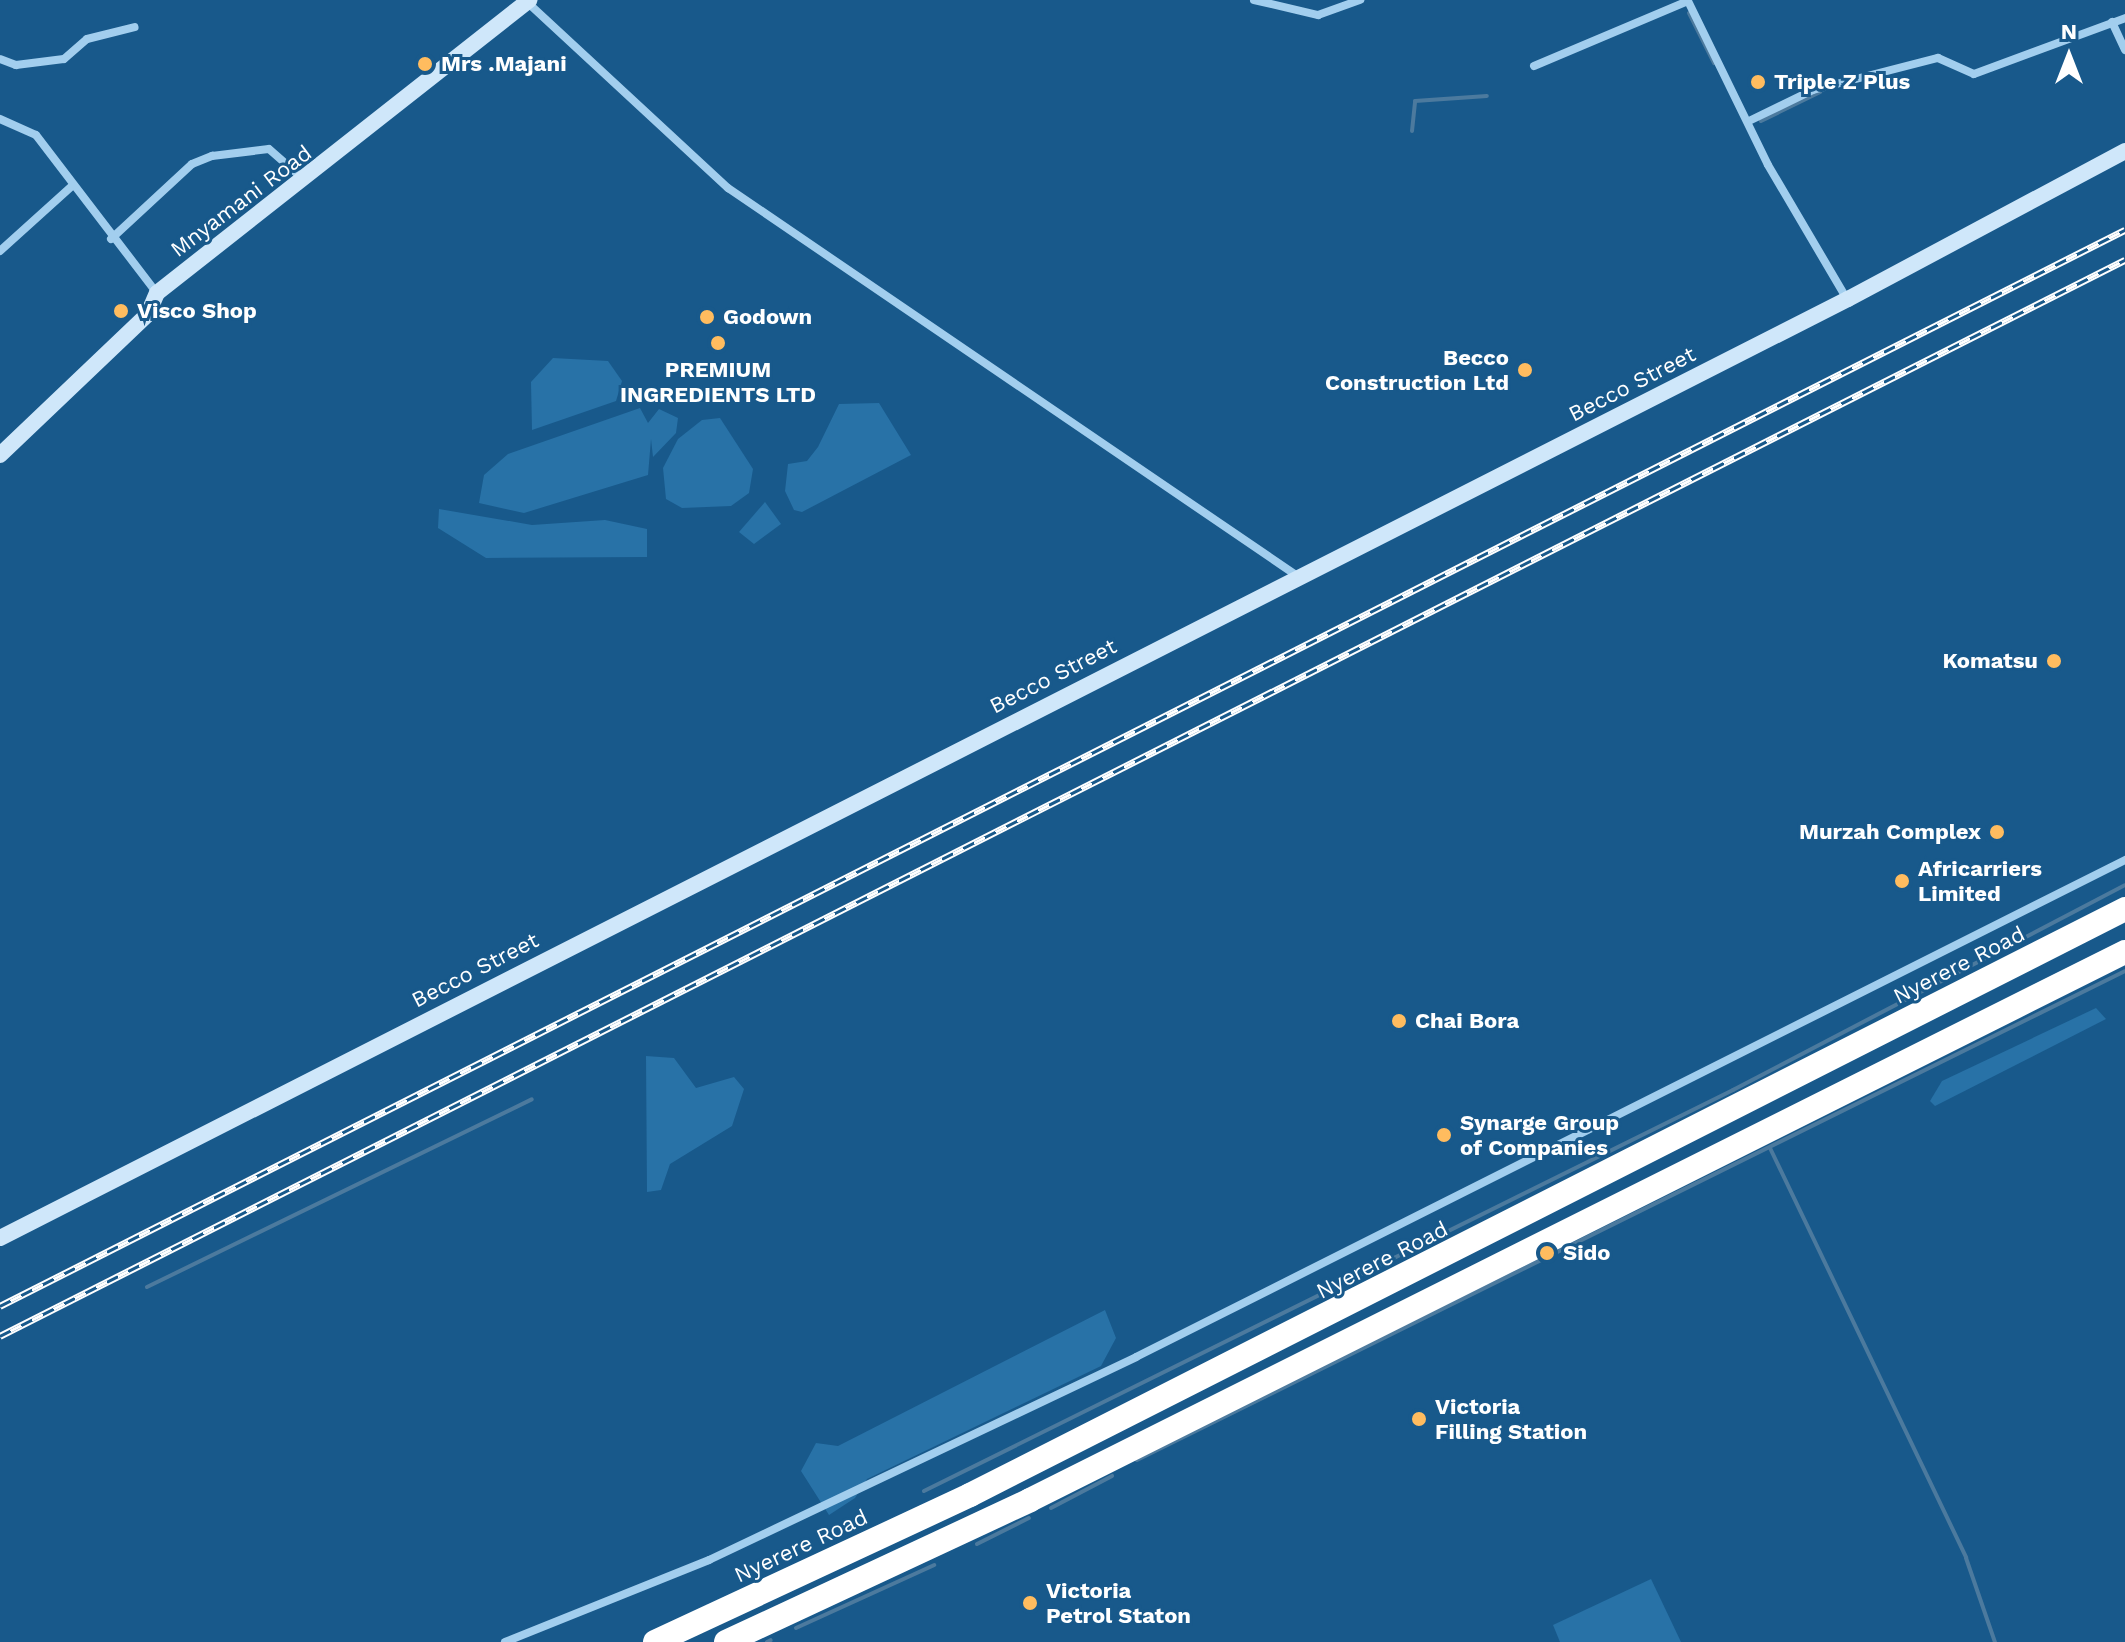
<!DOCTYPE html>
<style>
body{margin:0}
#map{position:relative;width:2125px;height:1642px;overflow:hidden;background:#18598b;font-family:"Work Sans",sans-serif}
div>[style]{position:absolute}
.green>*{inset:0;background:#2872a7}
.stream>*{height:4px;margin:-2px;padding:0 2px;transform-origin:2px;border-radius:2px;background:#4c7a9e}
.street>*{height:8px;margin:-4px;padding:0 4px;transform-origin:4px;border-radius:4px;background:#a2ceee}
.secondary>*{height:16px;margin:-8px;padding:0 8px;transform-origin:8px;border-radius:8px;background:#cfe7fa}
.highway>*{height:24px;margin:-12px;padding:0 12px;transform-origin:12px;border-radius:12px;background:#fff}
.rail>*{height:7px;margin-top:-3.5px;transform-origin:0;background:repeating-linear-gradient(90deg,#18598b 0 12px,#fff 0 24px);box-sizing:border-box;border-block:2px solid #fff}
.dots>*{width:22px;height:22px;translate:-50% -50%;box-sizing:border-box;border:4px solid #18598b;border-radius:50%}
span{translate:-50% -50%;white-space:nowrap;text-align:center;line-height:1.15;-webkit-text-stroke:6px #18598b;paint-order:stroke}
.poi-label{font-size:22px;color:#fff;font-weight:700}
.left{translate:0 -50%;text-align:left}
.right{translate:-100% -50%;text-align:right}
.street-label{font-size:22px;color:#fff}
.north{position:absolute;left:2029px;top:16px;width:80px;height:80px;-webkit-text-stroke:6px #18598b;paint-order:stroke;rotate:0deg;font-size:22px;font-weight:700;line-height:32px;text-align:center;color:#fff}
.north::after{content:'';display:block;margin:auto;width:28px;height:36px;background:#fff;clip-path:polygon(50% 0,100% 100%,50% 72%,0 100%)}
</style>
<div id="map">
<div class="green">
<i style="clip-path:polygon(553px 358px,608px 361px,622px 381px,616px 401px,532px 430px,531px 382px)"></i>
<i style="clip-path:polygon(879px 403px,911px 455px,802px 512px,794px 510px,785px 491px,788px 464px,807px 461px,818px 447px,839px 404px)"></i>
<i style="clip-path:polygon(640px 408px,648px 423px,659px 409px,678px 418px,676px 433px,653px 457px,651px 439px,648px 475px,524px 513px,479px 503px,484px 475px,508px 454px)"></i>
<i style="clip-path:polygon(720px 418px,753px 469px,749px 493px,731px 506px,682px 508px,666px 499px,663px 468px,678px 439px,702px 420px)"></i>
<i style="clip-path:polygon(765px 502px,781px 524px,754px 544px,739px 532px)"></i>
<i style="clip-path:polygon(439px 509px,532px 525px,605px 520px,647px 529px,647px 557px,486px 558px,438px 528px)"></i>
<i style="clip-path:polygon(2096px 1008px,2106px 1019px,1935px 1106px,1930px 1101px,1942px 1081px)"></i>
<i style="clip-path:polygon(646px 1056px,674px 1058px,696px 1088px,734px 1077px,744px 1089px,732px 1126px,670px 1164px,661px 1190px,647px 1192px)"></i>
<i style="clip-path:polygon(1105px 1310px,1116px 1338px,1101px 1366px,867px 1479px,855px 1498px,829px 1515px,801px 1471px,816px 1443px,838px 1446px)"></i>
<i style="clip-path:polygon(1651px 1579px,1681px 1642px,1560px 1642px,1553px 1625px)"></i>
</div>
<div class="stream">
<i style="left:1689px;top:13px;width:56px;rotate:63.4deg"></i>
<i style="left:1761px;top:121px;width:66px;rotate:-26.2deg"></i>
<i style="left:1412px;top:131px;width:30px;rotate:-84deg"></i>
<i style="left:1415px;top:101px;width:72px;rotate:-4deg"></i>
<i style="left:1770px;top:1148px;width:454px;rotate:64.4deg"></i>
<i style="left:1966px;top:1558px;width:89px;rotate:71deg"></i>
<i style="left:147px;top:1287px;width:428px;rotate:-26deg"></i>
<i style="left:1137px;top:1460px;width:1102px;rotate:-26.33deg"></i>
<i style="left:924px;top:1491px;width:903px;rotate:-26.37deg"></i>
<i style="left:1733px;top:1090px;width:442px;rotate:-27.6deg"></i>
<i style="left:1051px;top:1508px;width:69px;rotate:-27.7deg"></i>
<i style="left:977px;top:1544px;width:58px;rotate:-26.6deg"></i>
<i style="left:796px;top:1628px;width:152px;rotate:-24.5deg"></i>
<i style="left:767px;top:1642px;width:4px;rotate:-27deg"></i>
</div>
<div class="street">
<i style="left:1254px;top:0;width:66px;rotate:13.2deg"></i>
<i style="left:1318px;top:15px;width:45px;rotate:-19.7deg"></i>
<i style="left:1688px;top:1px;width:182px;rotate:64deg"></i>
<i style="left:1768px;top:165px;width:156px;rotate:59.5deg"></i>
<i style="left:527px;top:2px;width:274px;rotate:42.8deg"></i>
<i style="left:728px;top:188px;width:691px;rotate:34.27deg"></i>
<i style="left:2112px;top:22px;width:31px;rotate:65deg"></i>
<i style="left:0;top:59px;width:17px;rotate:21deg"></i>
<i style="left:16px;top:65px;width:48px;rotate:-7.1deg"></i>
<i style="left:64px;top:59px;width:30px;rotate:-41deg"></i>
<i style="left:87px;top:39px;width:49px;rotate:-14deg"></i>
<i style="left:1534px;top:66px;width:167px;rotate:-22.9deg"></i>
<i style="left:0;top:119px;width:39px;rotate:24deg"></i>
<i style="left:36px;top:135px;width:199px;rotate:52.6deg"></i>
<i style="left:1751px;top:120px;width:69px;rotate:-25.8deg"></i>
<i style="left:1813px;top:90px;width:129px;rotate:-14.4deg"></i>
<i style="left:1938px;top:58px;width:39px;rotate:24deg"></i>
<i style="left:1974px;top:74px;width:161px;rotate:-20.3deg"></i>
<i style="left:111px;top:239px;width:110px;rotate:-42.8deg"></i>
<i style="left:192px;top:164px;width:22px;rotate:-22deg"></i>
<i style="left:212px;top:156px;width:57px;rotate:-7deg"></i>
<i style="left:269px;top:149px;width:44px;rotate:41.3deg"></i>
<i style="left:0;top:251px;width:97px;rotate:-42.1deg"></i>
<i style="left:505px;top:1642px;width:220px;rotate:-21.9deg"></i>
<i style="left:709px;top:1560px;width:473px;rotate:-25.4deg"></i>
<i style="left:1136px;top:1357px;width:1107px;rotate:-26.68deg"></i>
</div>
<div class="secondary">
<i style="left:0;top:455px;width:204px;rotate:-43.6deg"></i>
<i style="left:148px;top:314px;width:23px;rotate:-67deg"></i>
<i style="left:157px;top:293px;width:474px;rotate:-38.2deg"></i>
<i style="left:0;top:1238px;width:2073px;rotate:-26.94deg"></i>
<i style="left:1848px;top:299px;width:314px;rotate:-28.1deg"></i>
</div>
<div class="highway">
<i style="left:655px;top:1642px;width:348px;rotate:-25deg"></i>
<i style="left:970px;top:1495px;width:1295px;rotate:-26.9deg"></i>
<i style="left:726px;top:1642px;width:336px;rotate:-25deg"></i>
<i style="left:1030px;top:1500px;width:1224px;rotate:-26.59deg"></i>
</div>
<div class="rail">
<i style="left:0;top:1306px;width:2382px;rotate:-26.86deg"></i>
<i style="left:0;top:1336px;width:2382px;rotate:-26.86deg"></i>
</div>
<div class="dots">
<i style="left:425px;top:64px;background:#ffbc5f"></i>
<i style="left:1758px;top:82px;background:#ffbc5f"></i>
<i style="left:121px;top:311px;background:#ffbc5f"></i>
<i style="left:707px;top:317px;background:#ffbc5f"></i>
<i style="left:718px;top:343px;background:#ffbc5f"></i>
<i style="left:1525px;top:370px;background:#ffbc5f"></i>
<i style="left:2054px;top:661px;background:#ffbc5f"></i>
<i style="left:1997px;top:832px;background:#ffbc5f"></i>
<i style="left:1902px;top:881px;background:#ffbc5f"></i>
<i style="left:1399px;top:1021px;background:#ffbc5f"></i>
<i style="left:1444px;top:1135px;background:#ffbc5f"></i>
<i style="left:1547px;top:1253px;background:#ffbc5f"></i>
<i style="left:1419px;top:1419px;background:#ffbc5f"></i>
<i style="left:1030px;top:1603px;background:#ffbc5f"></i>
</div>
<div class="poi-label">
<span class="left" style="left:441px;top:64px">Mrs .Majani</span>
<span class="left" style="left:1774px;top:82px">Triple Z Plus</span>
<span class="left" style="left:137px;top:311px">Visco Shop</span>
<span class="left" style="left:723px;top:317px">Godown</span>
<span class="right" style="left:1509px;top:370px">Becco<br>Construction Ltd</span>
<span style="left:718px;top:382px">PREMIUM<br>INGREDIENTS LTD</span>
<span class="right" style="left:2038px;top:661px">Komatsu</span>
<span class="right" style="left:1981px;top:832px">Murzah Complex</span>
<span class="left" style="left:1918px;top:881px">Africarriers<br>Limited</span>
<span class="left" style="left:1415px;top:1021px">Chai Bora</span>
<span class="left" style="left:1460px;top:1135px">Synarge Group<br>of Companies</span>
<span class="left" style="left:1563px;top:1253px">Sido</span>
<span class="left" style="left:1435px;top:1419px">Victoria<br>Filling Station</span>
<span class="left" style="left:1046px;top:1603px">Victoria<br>Petrol Staton</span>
</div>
<div class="street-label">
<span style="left:241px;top:201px;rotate:-37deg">Mnyamani Road</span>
<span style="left:1632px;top:384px;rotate:-27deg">Becco Street</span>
<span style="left:1053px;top:676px;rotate:-27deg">Becco Street</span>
<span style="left:1959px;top:965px;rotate:-27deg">Nyerere Road</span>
<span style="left:475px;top:970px;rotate:-27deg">Becco Street</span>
<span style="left:1382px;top:1260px;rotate:-27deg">Nyerere Road</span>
<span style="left:801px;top:1546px;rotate:-25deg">Nyerere Road</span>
</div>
<div class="north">N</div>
</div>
